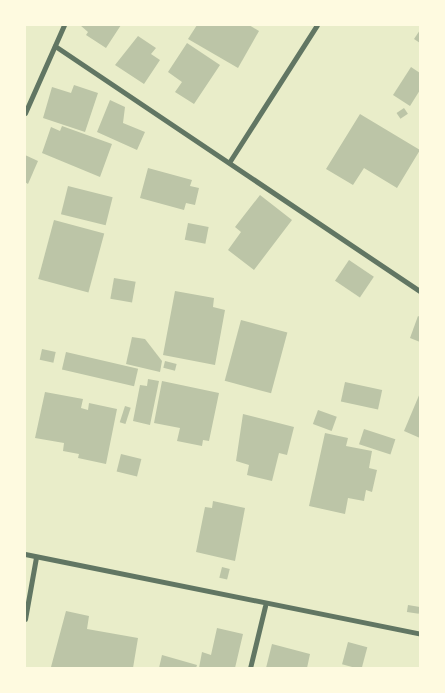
<!DOCTYPE html>
<style>
body{margin:0}
#map{position:relative;width:445px;height:693px;overflow:hidden;background:#e9edc9;font-family:"Nunito Sans",sans-serif}
div>[style]{position:absolute}
.building>*{inset:0;background:#bcc5a7;transform-origin:0 0}
.minor>*{height:5px;margin:-2.5px;padding:0 2.5px;transform-origin:2.5px;border-radius:2.5px;background:#617663}
span{translate:-50% -50%;white-space:nowrap;text-align:center;line-height:1.15;-webkit-text-stroke:4.5px #fefae0;paint-order:stroke}
.frame{position:absolute;inset:0;border:26px solid #fefae0;pointer-events:none}
</style>
<div id="map">
<div class="building">
<i style="clip-path:polygon(80px 25px,121px 25px,106px 48px,86px 35px,88px 32px)"></i>
<i style="clip-path:polygon(197px 25px,249px 25px,259px 31px,238px 68px,188px 39px)"></i>
<i style="clip-path:polygon(420px 30px,420px 43px,414px 39px)"></i>
<i style="clip-path:polygon(138px 36px,156px 48px,151px 54px,160px 60px,144px 84px,115px 65px)"></i>
<i style="clip-path:polygon(187px 43px,220px 65px,194px 104px,175px 92px,182px 82px,168px 72px)"></i>
<i style="clip-path:polygon(411px 67px,420px 73px,420px 90px,410px 106px,393px 95px)"></i>
<i style="clip-path:polygon(74px 85px,98px 93px,85px 132px,43px 118px,52px 87px,71px 93px)"></i>
<i style="clip-path:polygon(110px 100px,125px 107px,123px 123px,145px 132px,137px 150px,97px 132px)"></i>
<i style="left:404px;top:108px;width:7px;height:9px;rotate:56deg"></i>
<i style="clip-path:polygon(360px 114px,420px 150px,397px 188px,364px 168px,353px 185px,326px 169px)"></i>
<i style="clip-path:polygon(62px 126px,112px 144px,100px 177px,42px 153px,51px 127px,60px 131px)"></i>
<i style="clip-path:polygon(25px 155px,38px 161px,28px 184px,25px 182px)"></i>
<i style="clip-path:polygon(148px 168px,192px 180px,190px 186px,199px 188px,195px 205px,186px 203px,184px 210px,140px 198px)"></i>
<i style="left:68px;top:186px;width:46px;height:29px;rotate:14deg"></i>
<i style="clip-path:polygon(260px 195px,292px 220px,254px 270px,228px 250px,241px 232px,235px 227px)"></i>
<i style="left:54px;top:220px;width:52px;height:61px;rotate:15deg"></i>
<i style="left:188px;top:223px;width:21px;height:17px;rotate:11deg"></i>
<i style="left:349px;top:260px;width:30px;height:25px;rotate:34deg"></i>
<i style="left:114px;top:278px;width:22px;height:21px;rotate:10deg"></i>
<i style="clip-path:polygon(175px 291px,214px 298px,213px 307px,225px 310px,215px 365px,163px 355px)"></i>
<i style="clip-path:polygon(418px 316px,420px 317px,420px 342px,410px 338px)"></i>
<i style="left:241px;top:320px;width:48px;height:63px;rotate:15deg"></i>
<i style="clip-path:polygon(132px 337px,145px 339px,162px 361px,160px 372px,126px 364px)"></i>
<i style="left:42px;top:349px;width:14px;height:11px;rotate:12deg"></i>
<i style="left:66px;top:352px;width:74px;height:18px;rotate:13deg"></i>
<i style="left:165px;top:361px;width:12px;height:7px;rotate:14deg"></i>
<i style="clip-path:polygon(148px 379px,159px 381px,150px 425px,133px 421px,140px 385px,147px 386px)"></i>
<i style="clip-path:polygon(162px 381px,219px 393px,209px 441px,203px 440px,202px 446px,177px 441px,180px 428px,154px 423px)"></i>
<i style="left:345px;top:382px;width:38px;height:20px;rotate:12deg"></i>
<i style="clip-path:polygon(45px 392px,83px 399px,81px 408px,88px 410px,89px 403px,117px 409px,106px 464px,78px 458px,79px 454px,63px 451px,64px 443px,35px 438px)"></i>
<i style="clip-path:polygon(420px 393px,420px 438px,404px 431px)"></i>
<i style="left:125px;top:406px;width:6px;height:17px;rotate:18deg"></i>
<i style="left:318px;top:410px;width:20px;height:15px;rotate:20deg"></i>
<i style="clip-path:polygon(243px 414px,294px 427px,287px 455px,279px 453px,272px 481px,247px 475px,249px 465px,236px 461px)"></i>
<i style="left:364px;top:429px;width:33px;height:16px;rotate:18deg"></i>
<i style="clip-path:polygon(325px 433px,348px 438px,346px 446px,372px 451px,369px 468px,377px 470px,372px 492px,366px 490px,364px 501px,348px 498px,345px 514px,309px 506px)"></i>
<i style="left:121px;top:454px;width:21px;height:18px;rotate:14deg"></i>
<i style="clip-path:polygon(213px 501px,245px 508px,235px 561px,196px 552px,205px 507px,212px 508px)"></i>
<i style="left:222px;top:567px;width:8px;height:11px;rotate:14deg"></i>
<i style="left:408px;top:605px;width:12px;height:7px;rotate:9deg"></i>
<i style="clip-path:polygon(66px 611px,89px 616px,87px 629px,138px 638px,133px 668px,51px 667px)"></i>
<i style="clip-path:polygon(217px 628px,243px 634px,235px 668px,199px 668px,202px 652px,211px 655px)"></i>
<i style="left:348px;top:642px;width:20px;height:23px;rotate:15deg"></i>
<i style="clip-path:polygon(272px 644px,310px 654px,307px 668px,266px 668px)"></i>
<i style="clip-path:polygon(162px 655px,197px 665px,196px 668px,159px 668px)"></i>
</div>
<div class="minor">
<i style="left:55px;top:46px;width:440px;rotate:33.9deg"></i>
<i style="left:25px;top:113px;width:96px;rotate:-66.1deg"></i>
<i style="left:230px;top:161px;width:161px;rotate:-57.4deg"></i>
<i style="left:25px;top:554px;width:403px;rotate:11.4deg"></i>
<i style="left:25px;top:619px;width:63px;rotate:-79.9deg"></i>
<i style="left:250px;top:668px;width:64px;rotate:-76.4deg"></i>
</div>
<div class="frame"></div>
</div>
